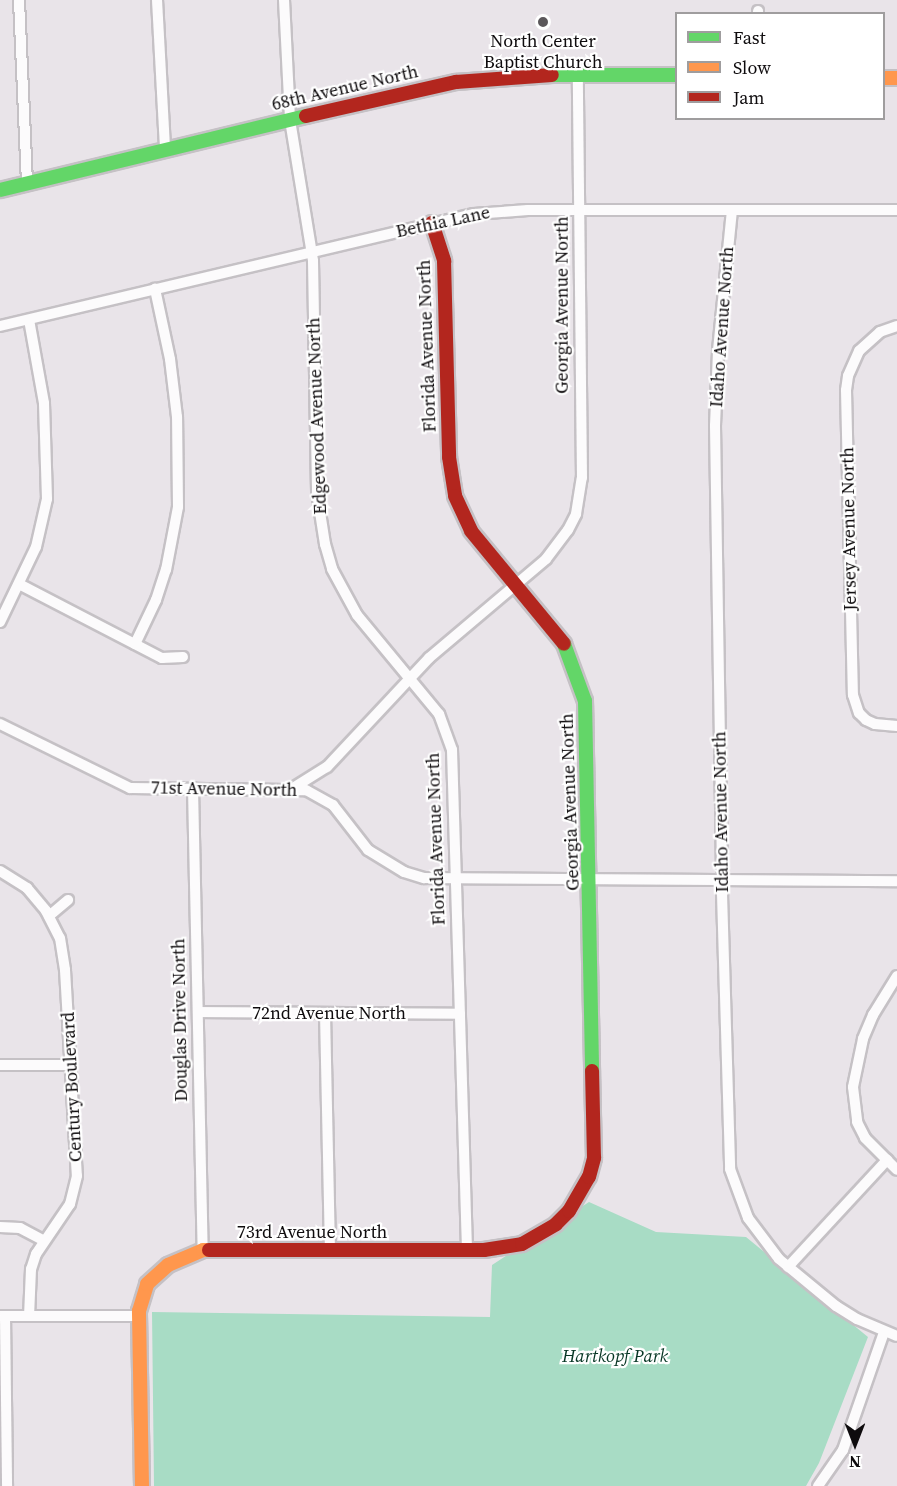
<!DOCTYPE html>
<style>
body{margin:0}
#map{position:relative;width:897px;height:1486px;overflow:hidden;background:#e9e4e9;font-family:"Source Serif 4",serif}
div>[style]{position:absolute}
.green>*{inset:0;background:#a8dcc5}
.roads{filter:drop-shadow(2px 0 #c5c1c5) drop-shadow(-2px 0 #c5c1c5) drop-shadow(0 2px #c5c1c5) drop-shadow(0 -2px #c5c1c5)}
.street>*{height:10px;margin:-5px;padding:0 5px;transform-origin:5px;border-radius:5px;background:#fcfbfc}
.fast>*{height:14px;margin:-7px;padding:0 7px;transform-origin:7px;border-radius:7px;background:#63d668}
.slow>*{height:14px;margin:-7px;padding:0 7px;transform-origin:7px;border-radius:7px;background:#ff974d}
.jam>*{height:14px;margin:-7px;padding:0 7px;transform-origin:7px;border-radius:7px;background:#b3261e}
.dots>*{width:16px;height:16px;translate:-50% -50%;box-sizing:border-box;border:3px solid #fff;border-radius:50%}
span{translate:-50% -50%;white-space:nowrap;text-align:center;line-height:1.15;-webkit-text-stroke:4.5px #fff;paint-order:stroke}
.poi-label{font-size:18px;color:#0e0b0d}
.street-label{font-size:18px;color:#0e0b0d}
.park-label{font-size:18px;color:#063624;font-style:italic}
.legend{position:absolute;left:675px;top:12px;width:210px;height:108px;box-sizing:border-box;background:#fff;border:2px solid #9f9d9e;margin:0;padding:8px 10px;list-style:none;font-size:18px;color:#0e0b0d}
.legend li{display:flex;align-items:center;gap:12px;height:30px}
.legend b{width:30px;border:2px solid #9f9d9e}
.north{position:absolute;left:825px;top:1414px;width:60px;height:60px;-webkit-text-stroke:4px #fff;paint-order:stroke;rotate:180deg;font-size:16px;font-weight:700;line-height:24px;text-align:center;color:#0e0b0d}
.north::after{content:'';display:block;margin:auto;width:21px;height:27px;background:#0e0b0d;clip-path:polygon(50% 0,100% 100%,50% 72%,0 100%)}
</style>
<div id="map">
<div class="green">
<i style="clip-path:polygon(589px 1202px,656px 1232px,746px 1237px,868px 1337px,819px 1463px,806px 1486px,154px 1486px,152px 1312px,490px 1317px,492px 1265px)"></i>
</div>
<div class="roads">
<div class="street">
<i style="left:19px;top:0;width:183px;rotate:87.5deg"></i>
<i style="left:157px;top:0;width:150px;rotate:86.9deg"></i>
<i style="left:284px;top:0;width:120px;rotate:87.1deg"></i>
<i style="left:290px;top:120px;width:143px;rotate:80.7deg"></i>
<i style="left:313px;top:261px;width:232px;rotate:89deg"></i>
<i style="left:317px;top:493px;width:52px;rotate:81.1deg"></i>
<i style="left:325px;top:544px;width:26px;rotate:74deg"></i>
<i style="left:332px;top:569px;width:52px;rotate:61.5deg"></i>
<i style="left:357px;top:615px;width:129px;rotate:50.4deg"></i>
<i style="left:439px;top:714px;width:38px;rotate:70deg"></i>
<i style="left:452px;top:750px;width:500px;rotate:88.28deg"></i>
<i style="left:758px;top:11px;width:3px;rotate:90deg"></i>
<i style="left:732px;top:210px;width:142px;rotate:95.7deg"></i>
<i style="left:718px;top:351px;width:75px;rotate:92.3deg"></i>
<i style="left:715px;top:426px;width:468px;rotate:89.1deg"></i>
<i style="left:722px;top:894px;width:275px;rotate:88.3deg"></i>
<i style="left:730px;top:1169px;width:52px;rotate:69.8deg"></i>
<i style="left:748px;top:1218px;width:51px;rotate:52.9deg"></i>
<i style="left:779px;top:1259px;width:74px;rotate:39.5deg"></i>
<i style="left:836px;top:1306px;width:25px;rotate:32deg"></i>
<i style="left:857px;top:1319px;width:43px;rotate:23deg"></i>
<i style="left:0;top:326px;width:487px;rotate:-13.3deg"></i>
<i style="left:474px;top:214px;width:54px;rotate:-4.2deg"></i>
<i style="left:528px;top:210px;width:369px"></i>
<i style="left:897px;top:326px;width:18px;rotate:161deg"></i>
<i style="left:880px;top:332px;width:28px;rotate:138deg"></i>
<i style="left:859px;top:351px;width:27px;rotate:114deg"></i>
<i style="left:848px;top:376px;width:14px;rotate:98deg"></i>
<i style="left:846px;top:390px;width:305px;rotate:88.7deg"></i>
<i style="left:853px;top:695px;width:19px;rotate:72deg"></i>
<i style="left:859px;top:713px;width:10px;rotate:45deg"></i>
<i style="left:866px;top:720px;width:10px;rotate:24deg"></i>
<i style="left:875px;top:724px;width:22px;rotate:5deg"></i>
<i style="left:19px;top:584px;width:161px;rotate:27.4deg"></i>
<i style="left:162px;top:658px;width:21px;rotate:-3deg"></i>
<i style="left:0;top:622px;width:83px;rotate:-64.4deg"></i>
<i style="left:36px;top:547px;width:49px;rotate:-77.1deg"></i>
<i style="left:47px;top:499px;width:96px;rotate:-91.8deg"></i>
<i style="left:44px;top:403px;width:84px;rotate:-100.2deg"></i>
<i style="left:135px;top:644px;width:49px;rotate:-64.5deg"></i>
<i style="left:156px;top:600px;width:32px;rotate:-72deg"></i>
<i style="left:166px;top:570px;width:64px;rotate:-79.2deg"></i>
<i style="left:178px;top:507px;width:90px;rotate:-90.6deg"></i>
<i style="left:177px;top:417px;width:58px;rotate:-96.9deg"></i>
<i style="left:170px;top:359px;width:72px;rotate:-102.1deg"></i>
<i style="left:0;top:724px;width:145px;rotate:26.2deg"></i>
<i style="left:130px;top:788px;width:176px;rotate:0.7deg"></i>
<i style="left:306px;top:790px;width:31px;rotate:29deg"></i>
<i style="left:333px;top:805px;width:57px;rotate:52.1deg"></i>
<i style="left:368px;top:850px;width:42px;rotate:31.4deg"></i>
<i style="left:404px;top:872px;width:21px;rotate:17deg"></i>
<i style="left:424px;top:878px;width:473px;rotate:0.4deg"></i>
<i style="left:193px;top:788px;width:462px;rotate:88.8deg"></i>
<i style="left:293px;top:788px;width:40px;rotate:-32deg"></i>
<i style="left:327px;top:767px;width:149px;rotate:-46.9deg"></i>
<i style="left:429px;top:658px;width:153px;rotate:-40.2deg"></i>
<i style="left:546px;top:559px;width:36px;rotate:-53deg"></i>
<i style="left:568px;top:530px;width:18px;rotate:-63deg"></i>
<i style="left:576px;top:514px;width:36px;rotate:-81deg"></i>
<i style="left:582px;top:478px;width:403px;rotate:-90.6deg"></i>
<i style="left:0;top:871px;width:32px;rotate:32deg"></i>
<i style="left:27px;top:888px;width:30px;rotate:50deg"></i>
<i style="left:46px;top:911px;width:30px;rotate:63deg"></i>
<i style="left:60px;top:938px;width:32px;rotate:81deg"></i>
<i style="left:65px;top:970px;width:206px;rotate:86.7deg"></i>
<i style="left:77px;top:1176px;width:29px;rotate:104deg"></i>
<i style="left:70px;top:1204px;width:60px;rotate:124.2deg"></i>
<i style="left:36px;top:1254px;width:16px;rotate:108deg"></i>
<i style="left:31px;top:1269px;width:47px;rotate:92.4deg"></i>
<i style="left:49px;top:916px;width:25px;rotate:-40deg"></i>
<i style="left:897px;top:976px;width:46px;rotate:121.6deg"></i>
<i style="left:873px;top:1015px;width:26px;rotate:113deg"></i>
<i style="left:863px;top:1039px;width:49px;rotate:101.8deg"></i>
<i style="left:853px;top:1087px;width:35px;rotate:83deg"></i>
<i style="left:857px;top:1122px;width:18px;rotate:63deg"></i>
<i style="left:865px;top:1138px;width:45px;rotate:45deg"></i>
<i style="left:198px;top:1012px;width:262px;rotate:0.4deg"></i>
<i style="left:325px;top:1013px;width:237px;rotate:88.8deg"></i>
<i style="left:0;top:1065px;width:70px"></i>
<i style="left:0;top:1227px;width:20px;rotate:3deg"></i>
<i style="left:20px;top:1228px;width:26px;rotate:28deg"></i>
<i style="left:788px;top:1267px;width:146px;rotate:-47.2deg"></i>
<i style="left:0;top:1316px;width:139px"></i>
<i style="left:5px;top:1316px;width:170px;rotate:89.3deg"></i>
<i style="left:818px;top:1486px;width:44px;rotate:-55.2deg"></i>
<i style="left:843px;top:1450px;width:125px;rotate:-70.8deg"></i>
</div>
<div class="fast">
<i style="left:552px;top:75px;width:124px"></i>
<i style="left:0;top:190px;width:315px;rotate:-13.6deg"></i>
<i style="left:564px;top:644px;width:61px;rotate:69.8deg"></i>
<i style="left:585px;top:701px;width:370px;rotate:88.9deg"></i>
</div>
<div class="slow">
<i style="left:884px;top:78px;width:13px"></i>
<i style="left:142px;top:1486px;width:175px;rotate:-91deg"></i>
<i style="left:139px;top:1311px;width:28px;rotate:-73deg"></i>
<i style="left:147px;top:1284px;width:28px;rotate:-42deg"></i>
<i style="left:168px;top:1265px;width:38px;rotate:-23deg"></i>
<i style="left:203px;top:1250px;width:6px"></i>
</div>
<div class="jam">
<i style="left:306px;top:116px;width:154px;rotate:-12.8deg"></i>
<i style="left:456px;top:82px;width:96px;rotate:-4.2deg"></i>
<i style="left:432px;top:223px;width:40px;rotate:72deg"></i>
<i style="left:444px;top:261px;width:196px;rotate:88.5deg"></i>
<i style="left:449px;top:457px;width:39px;rotate:81deg"></i>
<i style="left:455px;top:496px;width:38px;rotate:65deg"></i>
<i style="left:471px;top:531px;width:146px;rotate:50.5deg"></i>
<i style="left:209px;top:1250px;width:275px"></i>
<i style="left:484px;top:1250px;width:38px;rotate:-9deg"></i>
<i style="left:522px;top:1244px;width:39px;rotate:-30deg"></i>
<i style="left:556px;top:1224px;width:18px;rotate:-45deg"></i>
<i style="left:569px;top:1211px;width:39px;rotate:-60deg"></i>
<i style="left:589px;top:1177px;width:20px;rotate:-75deg"></i>
<i style="left:594px;top:1158px;width:87px;rotate:-91.3deg"></i>
</div>
</div>
<div class="dots">
<i style="left:543px;top:22px;background:#5b575a"></i>
</div>
<div class="poi-label">
<span style="left:543px;top:52px">North Center<br>Baptist Church</span>
</div>
<div class="street-label">
<span style="left:345px;top:88px;rotate:-13deg">68th Avenue North</span>
<span style="left:443px;top:222px;rotate:-12deg">Bethia Lane</span>
<span style="left:562px;top:305px;rotate:-90deg">Georgia Avenue North</span>
<span style="left:722px;top:327px;rotate:-86deg">Idaho Avenue North</span>
<span style="left:427px;top:346px;rotate:-92deg">Florida Avenue North</span>
<span style="left:317px;top:416px;rotate:-92deg">Edgewood Avenue North</span>
<span style="left:849px;top:529px;rotate:-91deg">Jersey Avenue North</span>
<span style="left:224px;top:789px;rotate:1deg">71st Avenue North</span>
<span style="left:570px;top:802px;rotate:-92deg">Georgia Avenue North</span>
<span style="left:721px;top:812px;rotate:-91deg">Idaho Avenue North</span>
<span style="left:436px;top:839px;rotate:-92deg">Florida Avenue North</span>
<span style="left:329px;top:1013px">72nd Avenue North</span>
<span style="left:180px;top:1020px;rotate:-91deg">Douglas Drive North</span>
<span style="left:72px;top:1087px;rotate:-93deg">Century Boulevard</span>
<span style="left:312px;top:1232px">73rd Avenue North</span>
</div>
<div class="park-label">
<span style="left:615px;top:1356px">Hartkopf Park</span>
</div>
<ul class="legend">
<li><b style="height:8px;background:#63d668"></b>Fast</li>
<li><b style="height:8px;background:#ff974d"></b>Slow</li>
<li><b style="height:8px;background:#b3261e"></b>Jam</li>
</ul>
<div class="north">N</div>
</div>
